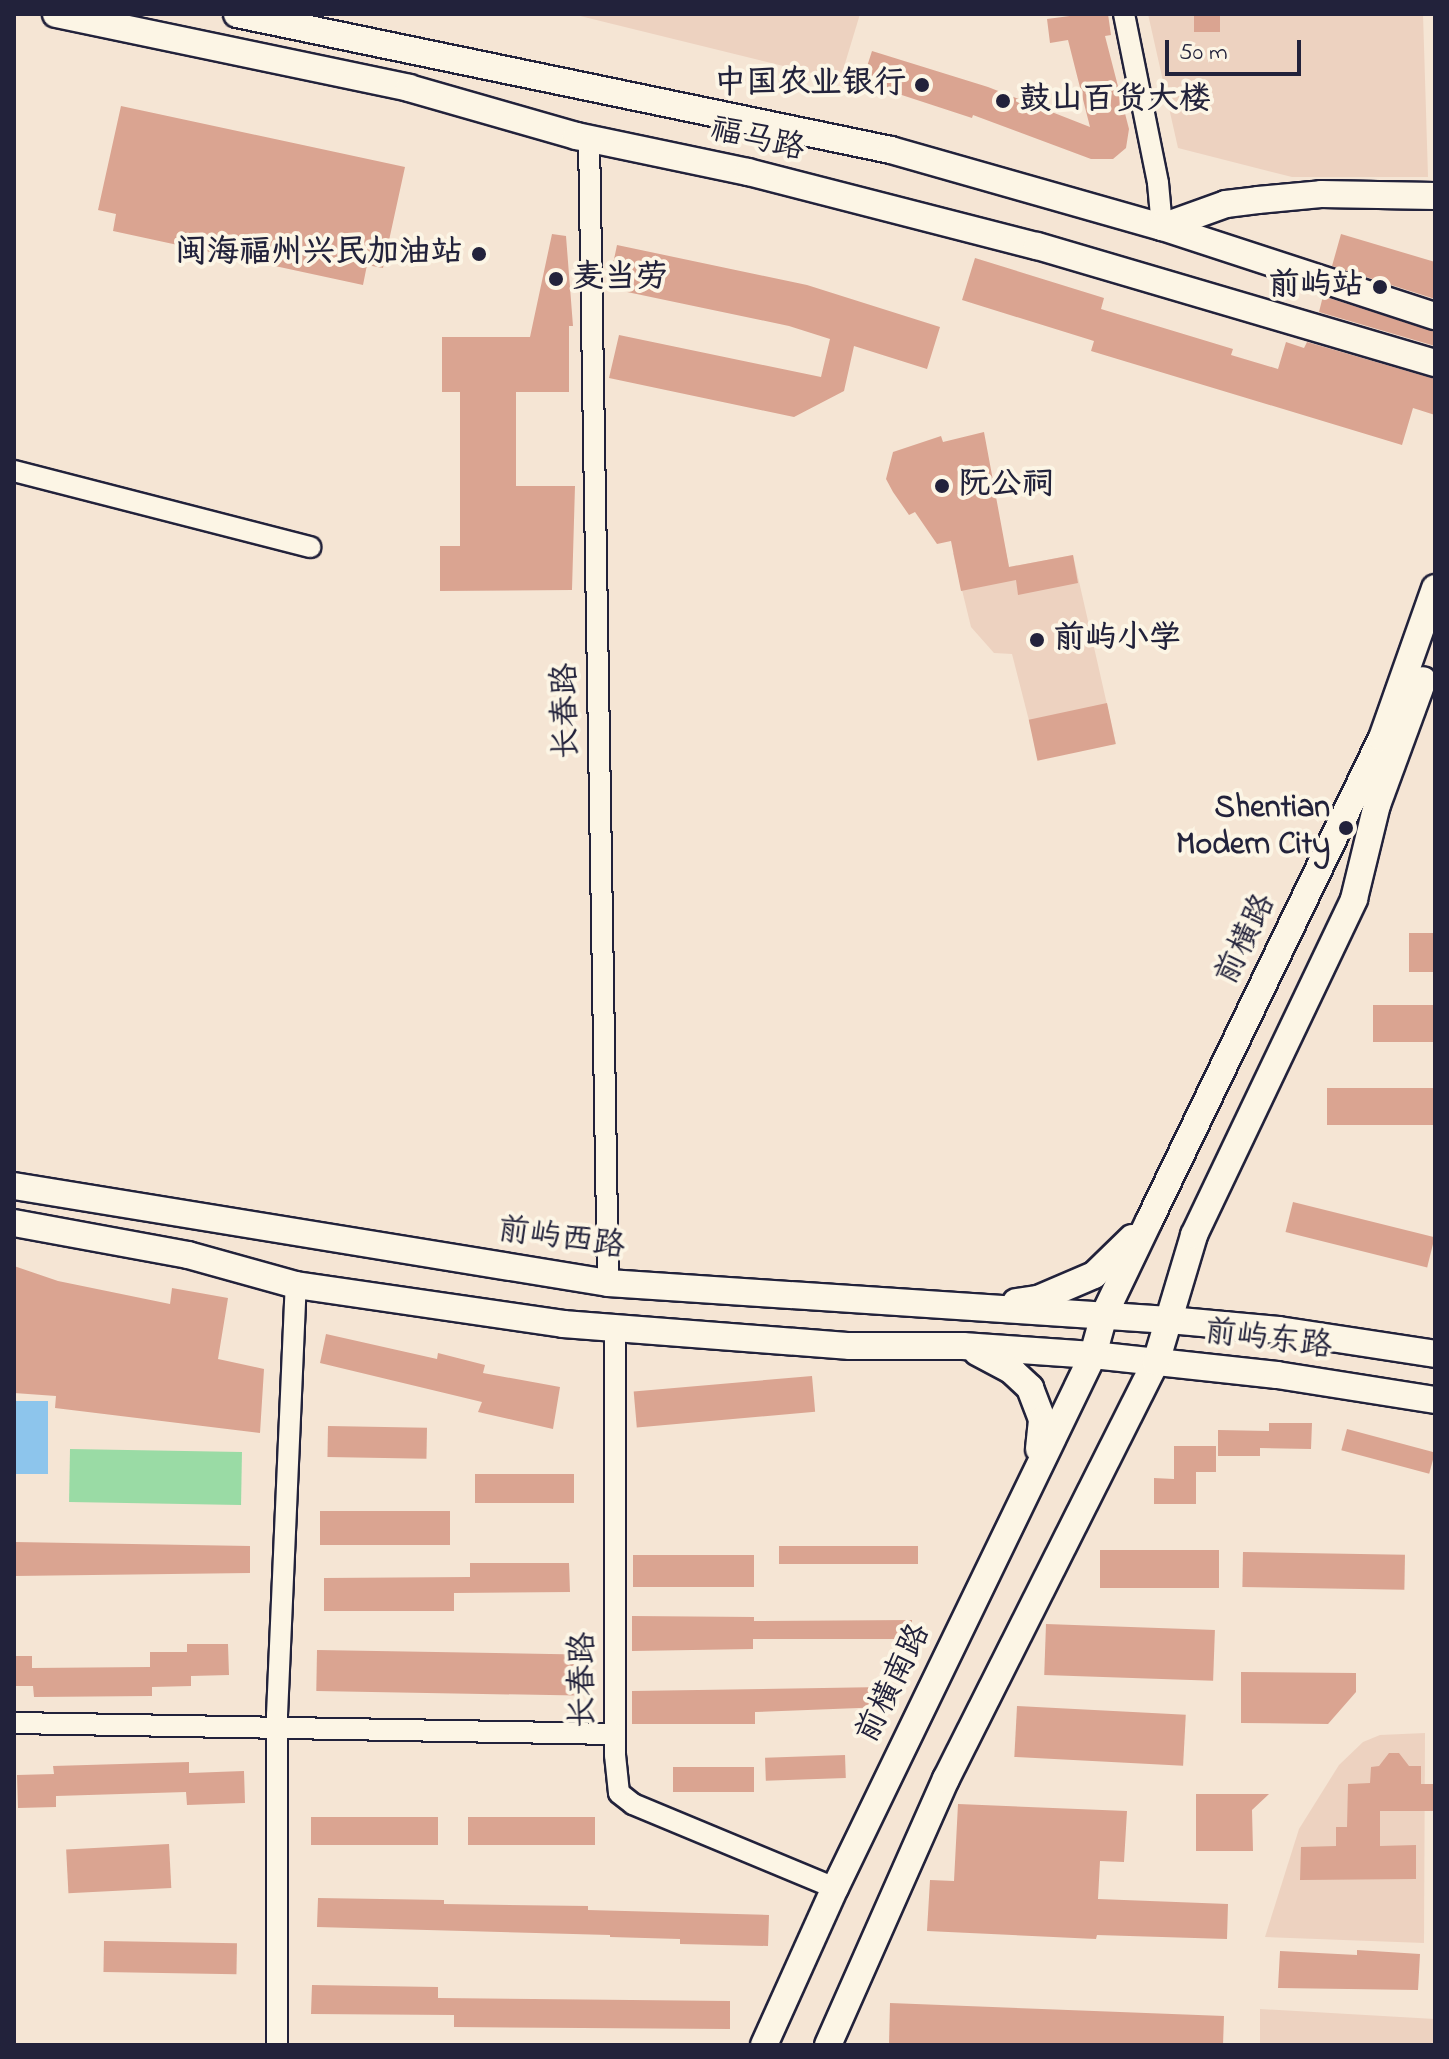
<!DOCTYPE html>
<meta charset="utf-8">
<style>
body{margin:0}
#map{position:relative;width:1449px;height:2059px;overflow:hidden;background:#f5e5d4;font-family:"Indie Flower","LXGW WenKai TC",sans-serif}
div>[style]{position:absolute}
.built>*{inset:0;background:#edd2c0}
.green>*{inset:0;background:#9adba5;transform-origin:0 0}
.water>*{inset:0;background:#8dc5ec;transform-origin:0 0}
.building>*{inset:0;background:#daa491;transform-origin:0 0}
.roads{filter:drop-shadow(2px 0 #22223b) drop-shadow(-2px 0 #22223b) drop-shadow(0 2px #22223b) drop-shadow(0 -2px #22223b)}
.minor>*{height:20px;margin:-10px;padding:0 10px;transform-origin:10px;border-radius:10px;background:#fcf5e5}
.major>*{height:26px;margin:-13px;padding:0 13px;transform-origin:13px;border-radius:13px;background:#fcf5e5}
.dots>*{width:22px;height:22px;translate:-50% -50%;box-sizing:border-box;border:4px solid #fcf5e5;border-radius:50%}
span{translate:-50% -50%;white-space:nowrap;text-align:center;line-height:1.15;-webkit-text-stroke:8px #fcf5e5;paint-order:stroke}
.poi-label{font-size:32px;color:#22223b;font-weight:700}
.right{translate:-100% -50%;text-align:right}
.left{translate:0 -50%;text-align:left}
.street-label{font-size:32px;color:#22223b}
.frame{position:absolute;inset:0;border:16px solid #22223b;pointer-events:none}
.scale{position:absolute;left:1165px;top:40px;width:136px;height:36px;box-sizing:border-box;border:4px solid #22223b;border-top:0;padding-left:10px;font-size:24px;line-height:28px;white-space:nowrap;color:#22223b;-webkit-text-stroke:6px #fcf5e5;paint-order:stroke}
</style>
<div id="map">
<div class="built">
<i style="clip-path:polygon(572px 14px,860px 14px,840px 80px)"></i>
<i style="clip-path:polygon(1148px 14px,1423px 14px,1428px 177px,1292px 177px,1178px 148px)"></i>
<i style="clip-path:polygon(1004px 543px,1009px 567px,1073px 555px,1116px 744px,1038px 756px,1012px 654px,994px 653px,971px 627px,953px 553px)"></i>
<i style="clip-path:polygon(1425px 1733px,1424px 1943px,1265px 1937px,1299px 1829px,1339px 1765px,1363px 1742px,1380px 1735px)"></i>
<i style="clip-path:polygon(1260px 2009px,1435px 2019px,1435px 2045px,1260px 2045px)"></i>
</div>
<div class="green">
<i style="left:70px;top:1449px;width:172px;height:53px;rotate:1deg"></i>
</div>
<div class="water">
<i style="left:14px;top:1401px;width:34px;height:73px"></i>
</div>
<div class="building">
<i style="clip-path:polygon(1085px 14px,1108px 14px,1111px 35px,1105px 36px,1129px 129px,1126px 148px,1113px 159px,1091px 159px,973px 115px,972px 118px,862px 82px,872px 51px,988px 87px,1090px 127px,1068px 40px,1050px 43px,1047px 19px)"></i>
<i style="left:1194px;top:14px;width:26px;height:18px"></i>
<i style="clip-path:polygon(121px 106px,405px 167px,383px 268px,367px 265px,363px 285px,113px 231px,116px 214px,98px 210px)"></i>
<i style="clip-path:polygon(552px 234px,566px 236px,573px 326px,569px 326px,569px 392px,516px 392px,516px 486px,575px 486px,572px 590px,440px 591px,440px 546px,460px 546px,460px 392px,442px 392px,442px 337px,530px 337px)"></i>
<i style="clip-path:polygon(1341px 234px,1435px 262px,1435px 299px,1332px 266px)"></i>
<i style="clip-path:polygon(617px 245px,807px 285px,940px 327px,927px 369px,854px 346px,844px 391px,794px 417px,609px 378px,619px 335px,821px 377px,830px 339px,789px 326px,608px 288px)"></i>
<i style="clip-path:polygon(975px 258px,1104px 298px,1101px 309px,1233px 349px,1231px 355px,1278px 369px,1286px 342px,1304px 348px,1307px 342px,1435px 379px,1435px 415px,1413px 408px,1402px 445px,1091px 351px,1094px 341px,962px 300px)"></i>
<i style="clip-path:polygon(1323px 296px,1435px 332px,1435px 346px,1319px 312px)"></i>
<i style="clip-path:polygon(984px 432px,1009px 567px,1073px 555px,1078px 583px,1018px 595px,1016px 580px,961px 591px,951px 541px,937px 544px,915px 512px,909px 515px,893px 492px,886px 479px,893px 452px,941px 436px,943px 442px)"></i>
<i style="left:1107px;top:703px;width:42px;height:80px;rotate:78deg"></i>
<i style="left:1435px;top:933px;width:39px;height:26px;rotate:90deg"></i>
<i style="left:1435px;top:1005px;width:37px;height:62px;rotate:90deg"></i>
<i style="left:1435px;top:1088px;width:37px;height:108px;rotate:90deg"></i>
<i style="left:1293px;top:1202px;width:146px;height:31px;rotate:14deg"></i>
<i style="clip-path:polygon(14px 1266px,58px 1281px,170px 1304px,172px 1288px,228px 1298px,218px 1359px,264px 1369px,260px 1433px,55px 1408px,56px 1396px,14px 1393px)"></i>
<i style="clip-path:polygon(326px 1334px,437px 1359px,438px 1353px,485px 1365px,483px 1373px,560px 1387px,553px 1429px,478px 1412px,482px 1402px,320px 1363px)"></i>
<i style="left:812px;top:1376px;width:36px;height:179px;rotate:85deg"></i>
<i style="clip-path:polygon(1269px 1423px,1312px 1423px,1311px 1449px,1260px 1448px,1260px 1456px,1218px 1456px,1218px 1430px,1269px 1431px)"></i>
<i style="left:328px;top:1426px;width:99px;height:31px;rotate:1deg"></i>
<i style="left:1347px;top:1429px;width:91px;height:22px;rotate:15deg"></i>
<i style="clip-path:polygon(1174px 1446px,1216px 1446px,1216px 1472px,1196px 1472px,1196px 1504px,1154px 1504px,1154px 1478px,1174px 1479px)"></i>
<i style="left:475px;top:1474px;width:99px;height:29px"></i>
<i style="left:450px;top:1511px;width:34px;height:130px;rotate:90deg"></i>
<i style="clip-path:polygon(14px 1542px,250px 1546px,250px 1573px,14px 1576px)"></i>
<i style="left:779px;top:1546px;width:139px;height:18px"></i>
<i style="left:1100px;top:1550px;width:119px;height:38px"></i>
<i style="left:1243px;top:1552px;width:162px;height:35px;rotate:1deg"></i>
<i style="left:633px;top:1555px;width:121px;height:32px"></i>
<i style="clip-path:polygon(470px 1563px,569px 1563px,570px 1592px,454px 1593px,454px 1611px,324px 1611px,324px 1578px,470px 1577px)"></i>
<i style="clip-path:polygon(632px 1616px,754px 1617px,754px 1621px,912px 1620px,912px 1639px,753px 1639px,753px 1649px,632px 1651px)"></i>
<i style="left:1046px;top:1624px;width:169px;height:51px;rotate:2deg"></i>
<i style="clip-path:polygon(187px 1644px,228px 1644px,229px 1675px,191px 1676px,191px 1686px,152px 1687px,152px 1696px,34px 1697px,33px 1686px,14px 1686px,14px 1656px,32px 1656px,32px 1668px,150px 1667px,150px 1652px,187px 1652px)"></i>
<i style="left:317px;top:1650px;width:261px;height:41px;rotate:1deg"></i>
<i style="clip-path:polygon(1241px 1672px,1356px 1673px,1356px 1692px,1328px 1724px,1241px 1723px)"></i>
<i style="clip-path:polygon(884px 1687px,885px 1707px,755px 1712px,755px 1724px,632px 1724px,632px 1691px)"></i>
<i style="left:1017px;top:1706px;width:169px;height:51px;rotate:3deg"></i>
<i style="clip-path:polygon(1389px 1753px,1399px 1753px,1409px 1766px,1421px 1766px,1421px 1784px,1435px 1784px,1435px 1811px,1380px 1811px,1380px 1846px,1416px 1845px,1416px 1879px,1300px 1880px,1301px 1847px,1336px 1846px,1336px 1827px,1347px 1827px,1348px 1784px,1370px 1783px,1371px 1767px,1379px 1766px)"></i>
<i style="left:845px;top:1755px;width:23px;height:80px;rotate:88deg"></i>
<i style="clip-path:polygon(189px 1762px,189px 1773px,244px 1771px,245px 1803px,187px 1805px,186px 1792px,56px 1796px,56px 1807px,18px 1808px,17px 1775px,54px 1774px,53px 1766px)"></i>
<i style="left:673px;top:1767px;width:81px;height:25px"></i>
<i style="clip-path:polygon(1196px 1794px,1269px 1794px,1252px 1810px,1253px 1851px,1196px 1851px)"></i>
<i style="clip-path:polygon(958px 1804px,1127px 1811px,1124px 1862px,1100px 1861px,1098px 1899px,1228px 1904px,1227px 1939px,1097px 1935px,1096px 1939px,927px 1931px,930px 1880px,954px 1881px)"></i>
<i style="left:311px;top:1817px;width:127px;height:28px"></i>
<i style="left:468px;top:1817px;width:127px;height:28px"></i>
<i style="left:169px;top:1844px;width:44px;height:103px;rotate:87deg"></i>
<i style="clip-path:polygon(318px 1898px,444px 1900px,444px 1904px,588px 1906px,588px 1910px,769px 1915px,768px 1946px,680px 1944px,680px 1939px,610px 1937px,610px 1935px,317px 1927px)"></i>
<i style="left:104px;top:1941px;width:133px;height:31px;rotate:1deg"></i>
<i style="clip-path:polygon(1357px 1950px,1420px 1954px,1418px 1990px,1278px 1988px,1280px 1951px,1357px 1955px)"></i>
<i style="clip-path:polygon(312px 1985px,438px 1987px,438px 1998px,730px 2001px,730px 2029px,454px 2027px,454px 2015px,311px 2014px)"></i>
<i style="clip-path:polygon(890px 2003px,1224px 2016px,1223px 2045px,889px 2045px)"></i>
</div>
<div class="roads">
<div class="minor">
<i style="left:1124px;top:14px;width:172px;rotate:78.6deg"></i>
<i style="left:1158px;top:183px;width:44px;rotate:84.8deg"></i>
<i style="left:589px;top:138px;width:1145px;rotate:89.05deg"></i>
<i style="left:14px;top:471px;width:306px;rotate:14.4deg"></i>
<i style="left:615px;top:1330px;width:425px;rotate:90deg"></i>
<i style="left:615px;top:1755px;width:38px;rotate:84deg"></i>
<i style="left:619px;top:1793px;width:18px;rotate:38deg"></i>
<i style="left:633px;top:1804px;width:219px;rotate:22.6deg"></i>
<i style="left:14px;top:1723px;width:601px;rotate:1.05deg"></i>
<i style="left:277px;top:2045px;width:330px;rotate:-90deg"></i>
<i style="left:277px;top:1715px;width:430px;rotate:-87.5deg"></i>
</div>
<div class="major">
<i style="left:56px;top:14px;width:361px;rotate:11.8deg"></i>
<i style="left:409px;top:88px;width:174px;rotate:16deg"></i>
<i style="left:576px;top:136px;width:176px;rotate:11.8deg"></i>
<i style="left:748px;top:172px;width:298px;rotate:14.4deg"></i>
<i style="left:1037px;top:246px;width:415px;rotate:16.4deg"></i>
<i style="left:237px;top:14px;width:668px;rotate:11.75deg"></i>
<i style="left:891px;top:150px;width:282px;rotate:15.9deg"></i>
<i style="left:1162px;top:227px;width:287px;rotate:18.1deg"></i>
<i style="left:1162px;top:227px;width:68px;rotate:-19.8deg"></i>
<i style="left:1226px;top:204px;width:32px;rotate:-7deg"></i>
<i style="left:1258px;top:200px;width:63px;rotate:-5.4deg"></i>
<i style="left:1321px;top:194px;width:114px;rotate:1deg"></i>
<i style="left:14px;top:1186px;width:602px;rotate:9.27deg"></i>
<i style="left:608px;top:1283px;width:562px;rotate:3.77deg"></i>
<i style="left:1169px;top:1320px;width:110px;rotate:5.2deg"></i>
<i style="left:1279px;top:1330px;width:158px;rotate:8.7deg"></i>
<i style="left:14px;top:1223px;width:177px;rotate:10.4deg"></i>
<i style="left:188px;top:1255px;width:112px;rotate:15.5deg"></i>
<i style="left:296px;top:1285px;width:270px;rotate:8.3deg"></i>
<i style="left:563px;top:1324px;width:288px;rotate:4.4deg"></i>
<i style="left:850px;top:1346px;width:113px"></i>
<i style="left:963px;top:1346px;width:130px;rotate:4deg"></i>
<i style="left:1093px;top:1355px;width:185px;rotate:6.2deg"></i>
<i style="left:1277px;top:1375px;width:160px;rotate:9deg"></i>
<i style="left:1016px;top:1302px;width:22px;rotate:-8deg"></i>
<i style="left:1038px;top:1299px;width:61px;rotate:-23.2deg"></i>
<i style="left:1094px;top:1275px;width:53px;rotate:-44.2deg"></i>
<i style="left:977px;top:1352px;width:40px;rotate:28deg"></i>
<i style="left:1012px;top:1371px;width:25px;rotate:43deg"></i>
<i style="left:1030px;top:1388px;width:34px;rotate:69deg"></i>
<i style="left:1042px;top:1420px;width:29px;rotate:96deg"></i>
<i style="left:764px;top:2045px;width:172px;rotate:-65.7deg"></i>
<i style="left:835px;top:1888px;width:592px;rotate:-64.17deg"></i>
<i style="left:1093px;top:1355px;width:41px;rotate:-74.6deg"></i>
<i style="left:1104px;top:1315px;width:104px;rotate:-64.4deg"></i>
<i style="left:1149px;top:1221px;width:536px;rotate:-64.25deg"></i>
<i style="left:1382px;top:738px;width:159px;rotate:-70.5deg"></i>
<i style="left:828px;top:2045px;width:291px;rotate:-66.1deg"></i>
<i style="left:946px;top:1779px;width:467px;rotate:-63.3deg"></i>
<i style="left:1156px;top:1362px;width:133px;rotate:-73.3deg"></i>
<i style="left:1194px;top:1235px;width:372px;rotate:-64.5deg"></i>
<i style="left:1354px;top:899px;width:97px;rotate:-76.3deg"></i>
<i style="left:1377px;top:805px;width:133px;rotate:-69.8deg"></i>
</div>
</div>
<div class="dots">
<i style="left:922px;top:85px;background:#22223b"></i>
<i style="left:1003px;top:101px;background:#22223b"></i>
<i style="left:479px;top:254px;background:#22223b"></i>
<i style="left:556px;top:279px;background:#22223b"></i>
<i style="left:1380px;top:287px;background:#22223b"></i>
<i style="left:942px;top:486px;background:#22223b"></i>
<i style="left:1037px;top:640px;background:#22223b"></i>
<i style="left:1346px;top:828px;background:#22223b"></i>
</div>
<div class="poi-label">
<span class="right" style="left:906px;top:85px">中国农业银行</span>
<span class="left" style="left:1019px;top:101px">鼓山百货大楼</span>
<span class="right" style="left:463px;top:254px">闽海福州兴民加油站</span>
<span class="left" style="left:572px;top:279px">麦当劳</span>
<span class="right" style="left:1364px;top:287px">前屿站</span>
<span class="left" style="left:958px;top:486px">阮公祠</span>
<span class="left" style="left:1053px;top:640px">前屿小学</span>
<span class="right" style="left:1330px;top:828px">Shentian<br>Modern City</span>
</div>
<div class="street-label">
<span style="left:757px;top:141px;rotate:13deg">福马路</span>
<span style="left:568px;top:711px;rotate:-91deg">长春路</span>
<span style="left:1247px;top:940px;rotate:-64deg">前横路</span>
<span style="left:561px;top:1240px;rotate:8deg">前屿西路</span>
<span style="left:1268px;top:1341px;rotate:7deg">前屿东路</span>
<span style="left:585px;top:1680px;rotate:-90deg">长春路</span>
<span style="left:895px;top:1684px;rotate:-64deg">前横南路</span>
</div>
<div class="frame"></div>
<div class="scale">50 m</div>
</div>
